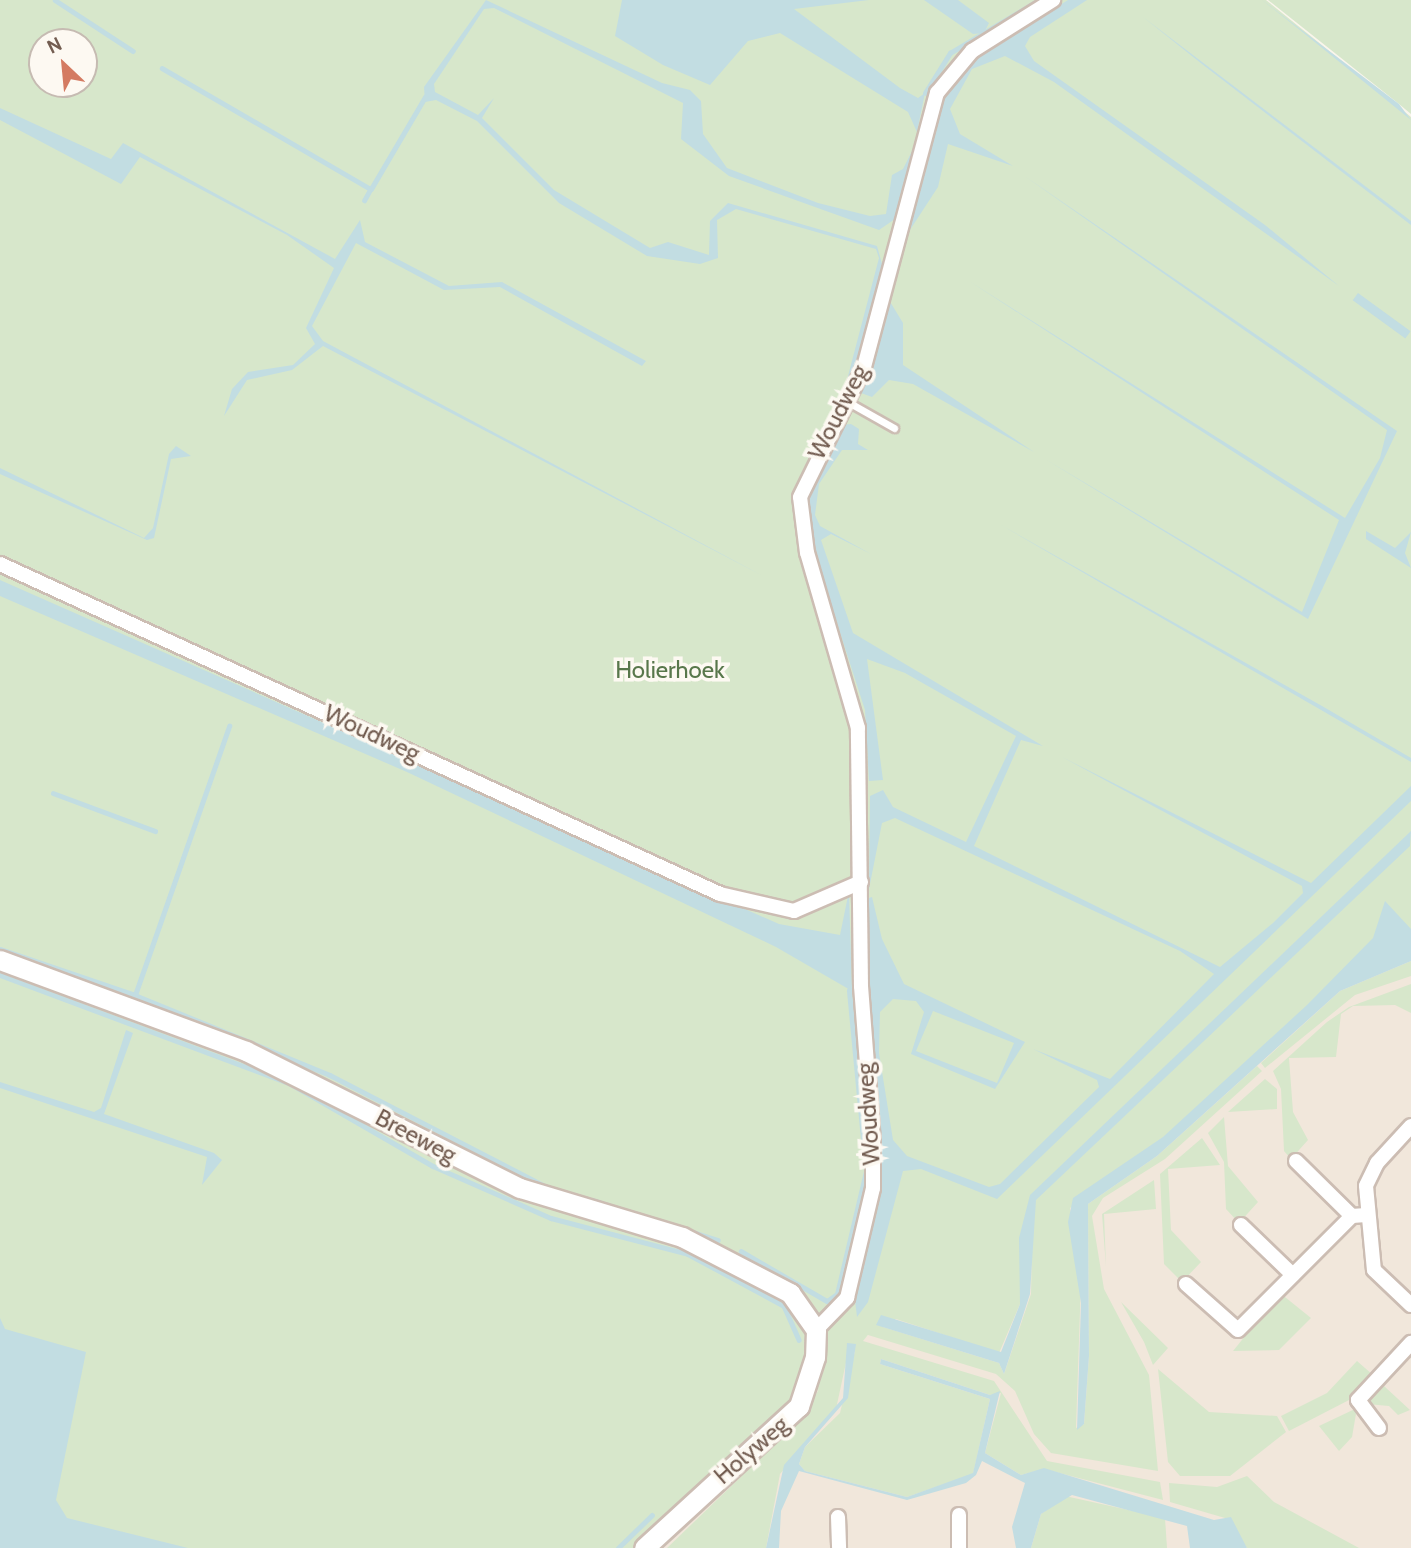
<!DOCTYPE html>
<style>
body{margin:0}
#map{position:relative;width:1411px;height:1548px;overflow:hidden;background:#faf5ec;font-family:Cabin,sans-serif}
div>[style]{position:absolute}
.residential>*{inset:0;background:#f1e7db}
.green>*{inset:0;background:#d7e7cb}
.water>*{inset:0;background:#c2dde2;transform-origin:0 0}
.stream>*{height:4.5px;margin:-2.25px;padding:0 2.25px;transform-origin:2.25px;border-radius:2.25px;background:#c2dde2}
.roads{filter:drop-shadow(2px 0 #ccbdb3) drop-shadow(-2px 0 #ccbdb3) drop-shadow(0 2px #ccbdb3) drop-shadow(0 -2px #ccbdb3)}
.lane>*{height:7px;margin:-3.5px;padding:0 3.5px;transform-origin:3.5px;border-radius:3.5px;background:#fff}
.street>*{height:14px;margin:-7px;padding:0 7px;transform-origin:7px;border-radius:7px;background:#fff}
.secondary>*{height:19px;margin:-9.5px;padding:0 9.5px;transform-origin:9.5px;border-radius:9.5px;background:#fff}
span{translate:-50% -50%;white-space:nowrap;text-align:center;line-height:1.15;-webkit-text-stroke:7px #fdf9f2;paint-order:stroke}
.street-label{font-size:24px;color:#735d51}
.park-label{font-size:24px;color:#58774b}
.north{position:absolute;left:28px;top:28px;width:70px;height:70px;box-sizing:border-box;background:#fdf9f2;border:2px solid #c6bbb2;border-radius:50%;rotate:334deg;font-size:19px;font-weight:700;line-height:28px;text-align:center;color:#735d51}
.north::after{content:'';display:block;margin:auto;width:24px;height:32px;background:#d47b62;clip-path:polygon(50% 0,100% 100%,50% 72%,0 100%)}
</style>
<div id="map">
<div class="residential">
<i style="clip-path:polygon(1411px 953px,1411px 1548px,654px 1548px,869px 1334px,1341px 984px)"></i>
</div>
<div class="green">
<i style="clip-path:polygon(evenodd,0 0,1266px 0,1411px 117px,1411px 953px,1341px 984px,1151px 1153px,1070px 1208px,1081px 1282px,1076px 1428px,1084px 1424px,1089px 1356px,1088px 1204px,1157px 1156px,1257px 1066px,1262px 1071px,1165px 1159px,1103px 1198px,1092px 1216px,1104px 1289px,1149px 1375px,1158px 1471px,1051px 1453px,1034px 1434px,1015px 1391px,996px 1374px,868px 1335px,863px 1341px,994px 1381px,1047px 1461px,1160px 1482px,1163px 1500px,1044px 1469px,1021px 1475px,985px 1453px,1001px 1393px,990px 1395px,881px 1359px,880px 1364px,990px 1399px,973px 1474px,907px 1497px,805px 1471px,799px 1464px,805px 1447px,840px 1413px,855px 1351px,847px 1358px,836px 1409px,780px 1474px,766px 1548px,667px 1548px,802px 1418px,819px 1389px,654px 1548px,0 1548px,0 0,42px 42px,84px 42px,84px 84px,42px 84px,42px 42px,0 0,1032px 1247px,1031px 1294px,1004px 1374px,999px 1363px,883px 1327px,896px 1319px,999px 1353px,1020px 1304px,1020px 1254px,1032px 1247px)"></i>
<i style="clip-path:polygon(1268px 0,1411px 0,1411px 114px,1399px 104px)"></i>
<i style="clip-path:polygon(1411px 961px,1411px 976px,1355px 995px,1265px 1068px,1261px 1063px,1340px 991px)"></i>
<i style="clip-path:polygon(1411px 984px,1411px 1013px,1395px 1005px,1353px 1006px,1341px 1014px,1336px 1057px,1289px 1058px,1293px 1112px,1308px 1140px,1291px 1159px,1284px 1151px,1281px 1089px,1273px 1071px,1327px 1022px,1349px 1007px)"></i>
<i style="clip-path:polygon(1265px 1079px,1277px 1089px,1277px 1109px,1228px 1112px)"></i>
<i style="clip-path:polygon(1224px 1117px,1228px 1166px,1258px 1202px,1239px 1223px,1226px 1209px,1224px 1162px,1208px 1133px)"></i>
<i style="clip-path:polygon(1202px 1138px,1220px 1165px,1168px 1169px,1171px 1230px,1201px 1262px,1182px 1282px,1164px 1264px,1160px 1174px)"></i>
<i style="clip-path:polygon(1154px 1180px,1156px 1209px,1104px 1214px,1106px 1267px,1102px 1214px)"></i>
<i style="clip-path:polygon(1280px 1293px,1311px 1318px,1279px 1350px,1233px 1351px)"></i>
<i style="clip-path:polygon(1121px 1302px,1168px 1348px,1153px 1365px,1144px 1342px)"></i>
<i style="clip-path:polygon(1357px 1361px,1373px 1375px,1351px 1399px,1289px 1431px,1281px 1416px,1327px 1393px)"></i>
<i style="clip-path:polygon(1158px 1369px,1209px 1412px,1277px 1416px,1286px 1432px,1230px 1476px,1180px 1476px,1168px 1462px)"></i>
<i style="clip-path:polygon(1384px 1386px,1410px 1410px,1398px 1415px,1389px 1406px,1367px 1404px)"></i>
<i style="clip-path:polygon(1357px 1408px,1352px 1437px,1339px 1451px,1319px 1426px)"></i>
<i style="clip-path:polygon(1247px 1476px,1274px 1502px,1359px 1548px,1247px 1548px,1225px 1518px,1170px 1502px,1169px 1483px,1217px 1487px)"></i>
<i style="clip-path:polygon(1065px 1496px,1165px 1518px,1167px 1548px,1031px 1548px,1041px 1514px)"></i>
</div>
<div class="water">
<i style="clip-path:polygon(486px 0,662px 83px,690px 90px,701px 101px,703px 134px,727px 168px,818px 203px,870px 216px,886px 214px,892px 175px,903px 169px,913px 149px,895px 219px,879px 230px,729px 176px,681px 139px,683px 103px,494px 8px,484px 9px,434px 84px,435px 92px,478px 115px,494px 98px,482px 118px,554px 190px,650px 248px,668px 242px,709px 255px,710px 221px,728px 203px,877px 246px,882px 264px,861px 352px,843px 395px,879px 258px,876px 249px,736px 209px,717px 220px,718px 258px,700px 264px,647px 256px,559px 203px,477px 121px,436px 100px,425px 102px,424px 87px)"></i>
<i style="clip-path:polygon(622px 0,869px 0,794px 9px,900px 88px,918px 98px,925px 93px,917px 132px,908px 112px,780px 33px,748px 41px,710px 85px,663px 65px,615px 36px)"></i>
<i style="clip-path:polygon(924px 0,958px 0,989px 23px,984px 33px,973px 34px)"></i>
<i style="clip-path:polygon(1068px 0,1087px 0,1030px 37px,1025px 46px,1034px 61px,1265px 225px,1339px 286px,1054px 82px,1005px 56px,972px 69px,950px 109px,960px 134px,1013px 166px,948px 144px,938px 187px,906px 236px,942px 96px,976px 58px)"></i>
<i style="clip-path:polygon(1262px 0,1399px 104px,1411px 120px,1300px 30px)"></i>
<i style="clip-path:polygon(1143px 17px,1411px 221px,1411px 225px,1202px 64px)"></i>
<i style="clip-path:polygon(0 108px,111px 159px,123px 143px,335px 259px,360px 220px,365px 242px,449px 286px,502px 282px,646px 361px,642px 366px,500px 287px,444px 290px,356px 243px,312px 326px,323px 341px,763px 576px,323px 346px,292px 370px,247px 380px,224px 416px,232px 389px,248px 372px,293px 365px,315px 344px,306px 328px,334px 268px,287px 235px,140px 157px,121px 184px,0 120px)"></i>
<i style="clip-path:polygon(1023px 175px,1397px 431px,1308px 619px,1045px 459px,1302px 612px,1339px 520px,969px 281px,1345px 518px,1380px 458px,1387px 430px)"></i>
<i style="left:1358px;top:293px;width:65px;height:9px;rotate:36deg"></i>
<i style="clip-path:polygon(889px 300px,903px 323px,903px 365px,1034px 452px,913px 384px,889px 380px,872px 397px,861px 393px)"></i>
<i style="clip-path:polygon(evenodd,851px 424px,859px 429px,858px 444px,868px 450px,842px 450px,819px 484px,815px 515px,820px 526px,871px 554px,831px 534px,821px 540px,853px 633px,1043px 746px,1021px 740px,974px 846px,1220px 967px,1273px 923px,1303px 893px,1302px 886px,1062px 757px,1311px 883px,1411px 786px,1411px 801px,997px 1199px,921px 1169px,903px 1171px,868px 1302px,857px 1317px,855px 1300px,880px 1172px,867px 1044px,866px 899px,872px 897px,882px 939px,904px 984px,1025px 1042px,995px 1089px,911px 1054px,924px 1012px,916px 1001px,893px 999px,880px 1012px,879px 1053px,893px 1140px,907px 1156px,989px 1187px,1000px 1184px,1099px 1087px,1097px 1080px,1033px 1049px,1110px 1079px,1214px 974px,1180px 951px,895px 818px,882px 823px,869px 889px,870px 796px,883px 790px,893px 807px,966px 842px,1016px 736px,905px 673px,867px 659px,883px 780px,869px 781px,865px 710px,813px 549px,807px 502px,842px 425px,851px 424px,933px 1011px,1014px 1043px,997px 1083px,916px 1051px,933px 1011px)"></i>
<i style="clip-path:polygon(176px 446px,191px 456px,171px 459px,154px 538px,147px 540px,0 474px,0 468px,144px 538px,153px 528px,169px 454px)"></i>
<i style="clip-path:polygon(1001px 525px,1322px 706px,1411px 758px,1411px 762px)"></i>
<i style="clip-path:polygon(1366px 531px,1395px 548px,1411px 532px,1405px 553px,1411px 568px,1366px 539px)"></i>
<i style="clip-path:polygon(0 580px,779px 924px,840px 935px,849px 891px,852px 991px,776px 947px,407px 772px,0 596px)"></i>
<i style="clip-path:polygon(1411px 831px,1410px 846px,1036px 1200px,1030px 1294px,1004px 1374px,999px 1363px,876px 1325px,881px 1315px,1001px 1352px,1020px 1304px,1019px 1238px,1030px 1195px)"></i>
<i style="clip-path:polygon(1385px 901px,1411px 929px,1411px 961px,1340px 991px,1157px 1156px,1088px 1204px,1089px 1356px,1084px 1424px,1077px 1430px,1081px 1303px,1068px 1222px,1073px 1198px,1163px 1137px,1307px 1005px,1373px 938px)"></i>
<i style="clip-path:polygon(126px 1030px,133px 1033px,104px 1114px,214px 1153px,222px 1160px,202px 1185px,207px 1157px,0 1088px,0 1082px,94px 1112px,101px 1108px)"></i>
<i style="clip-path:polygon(0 1318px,5px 1329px,86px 1352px,56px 1500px,67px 1518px,188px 1548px,0 1548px)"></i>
<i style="clip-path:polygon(847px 1343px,856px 1344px,848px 1398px,805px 1447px,799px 1464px,805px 1471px,907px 1497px,973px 1473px,990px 1399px,880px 1364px,881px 1359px,990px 1395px,1000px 1391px,985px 1453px,1021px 1475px,1044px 1468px,1214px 1520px,1231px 1517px,1247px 1548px,1190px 1548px,1187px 1526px,1072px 1495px,1041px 1514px,1031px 1548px,1016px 1548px,1012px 1527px,1025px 1483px,982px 1461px,976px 1475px,966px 1483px,907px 1500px,799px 1471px,781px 1511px,779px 1548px,766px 1548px,784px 1465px,843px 1398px)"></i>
</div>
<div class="stream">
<i style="left:55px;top:0;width:93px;rotate:33.2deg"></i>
<i style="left:162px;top:68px;width:241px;rotate:30.1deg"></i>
<i style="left:371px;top:189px;width:13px;rotate:119deg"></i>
<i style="left:925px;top:93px;width:47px;rotate:-58deg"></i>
<i style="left:950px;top:53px;width:104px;rotate:-30.8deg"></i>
<i style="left:371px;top:189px;width:107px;rotate:-59.6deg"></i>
<i style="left:53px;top:793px;width:109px;rotate:20.4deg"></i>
<i style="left:0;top:949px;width:143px;rotate:18.8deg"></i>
<i style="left:135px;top:995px;width:211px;rotate:22.3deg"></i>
<i style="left:330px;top:1075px;width:244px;rotate:27.3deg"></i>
<i style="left:0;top:975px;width:311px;rotate:20.5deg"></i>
<i style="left:291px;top:1084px;width:164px;rotate:30deg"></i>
<i style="left:433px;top:1166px;width:129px;rotate:23.8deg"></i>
<i style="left:551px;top:1218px;width:142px;rotate:14.7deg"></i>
<i style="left:688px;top:1254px;width:109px;rotate:28.4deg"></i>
<i style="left:784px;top:1306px;width:37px;rotate:66deg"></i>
<i style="left:135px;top:995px;width:285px;rotate:-70.7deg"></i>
<i style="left:592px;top:1200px;width:132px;rotate:17.6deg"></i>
<i style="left:741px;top:1251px;width:99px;rotate:30.2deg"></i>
<i style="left:827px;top:1301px;width:12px;rotate:-35deg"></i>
<i style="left:837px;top:1294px;width:126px;rotate:-76.7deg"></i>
<i style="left:866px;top:1171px;width:181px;rotate:-95.4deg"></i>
<i style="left:618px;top:1548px;width:47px;rotate:-44.1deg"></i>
</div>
<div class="roads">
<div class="lane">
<i style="left:848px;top:402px;width:53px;rotate:29.5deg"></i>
</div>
<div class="street">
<i style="left:0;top:564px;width:792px;rotate:24.62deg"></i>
<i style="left:720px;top:894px;width:76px;rotate:12.9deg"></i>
<i style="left:794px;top:911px;width:73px;rotate:-23.4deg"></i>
<i style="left:1411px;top:1126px;width:50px;rotate:132.6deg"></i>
<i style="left:1377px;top:1163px;width:25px;rotate:116deg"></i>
<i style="left:1366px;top:1186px;width:84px;rotate:84.6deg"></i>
<i style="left:1374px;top:1270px;width:51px;rotate:43.4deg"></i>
<i style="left:1296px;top:1161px;width:78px;rotate:44.5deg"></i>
<i style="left:1241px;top:1225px;width:72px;rotate:43.9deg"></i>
<i style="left:1186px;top:1284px;width:69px;rotate:41.5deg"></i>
<i style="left:1238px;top:1330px;width:161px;rotate:-45deg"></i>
<i style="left:1352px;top:1216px;width:14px;rotate:-4deg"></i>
<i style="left:816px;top:1330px;width:45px;rotate:-45.9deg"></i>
<i style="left:847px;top:1298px;width:113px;rotate:-76.7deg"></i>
<i style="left:873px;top:1188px;width:46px;rotate:-90deg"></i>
<i style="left:873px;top:1142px;width:156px;rotate:-94.4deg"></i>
<i style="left:861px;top:986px;width:258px;rotate:-90.7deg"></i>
<i style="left:858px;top:728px;width:182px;rotate:-106.2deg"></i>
<i style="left:807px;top:553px;width:56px;rotate:-97.1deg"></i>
<i style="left:800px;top:497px;width:145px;rotate:-63.8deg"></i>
<i style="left:864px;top:367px;width:284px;rotate:-75.1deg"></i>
<i style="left:937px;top:93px;width:55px;rotate:-50.2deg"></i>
<i style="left:972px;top:51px;width:96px;rotate:-32.2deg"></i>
<i style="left:1379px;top:1428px;width:35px;rotate:-127deg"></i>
<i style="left:1358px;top:1400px;width:78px;rotate:-47.1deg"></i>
<i style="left:838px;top:1517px;width:31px;rotate:88deg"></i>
<i style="left:959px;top:1548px;width:33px;rotate:-90deg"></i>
</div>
<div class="secondary">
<i style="left:0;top:960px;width:262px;rotate:20.3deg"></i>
<i style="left:246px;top:1051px;width:306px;rotate:26.6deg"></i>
<i style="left:520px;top:1188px;width:169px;rotate:16.8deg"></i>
<i style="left:682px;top:1237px;width:122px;rotate:27.4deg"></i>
<i style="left:790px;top:1293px;width:45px;rotate:54.9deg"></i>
<i style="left:816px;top:1330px;width:27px;rotate:92deg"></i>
<i style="left:815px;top:1357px;width:52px;rotate:108.1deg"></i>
<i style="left:799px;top:1406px;width:210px;rotate:137.5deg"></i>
</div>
</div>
<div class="street-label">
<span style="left:838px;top:412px;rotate:-63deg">Woudweg</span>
<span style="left:372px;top:733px;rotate:25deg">Woudweg</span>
<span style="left:868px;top:1114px;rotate:-94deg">Woudweg</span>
<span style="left:416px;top:1136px;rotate:28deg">Breeweg</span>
<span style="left:751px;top:1450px;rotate:-41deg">Holyweg</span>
</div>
<div class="park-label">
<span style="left:670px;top:670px">Holierhoek</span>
</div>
<div class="north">N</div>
</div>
